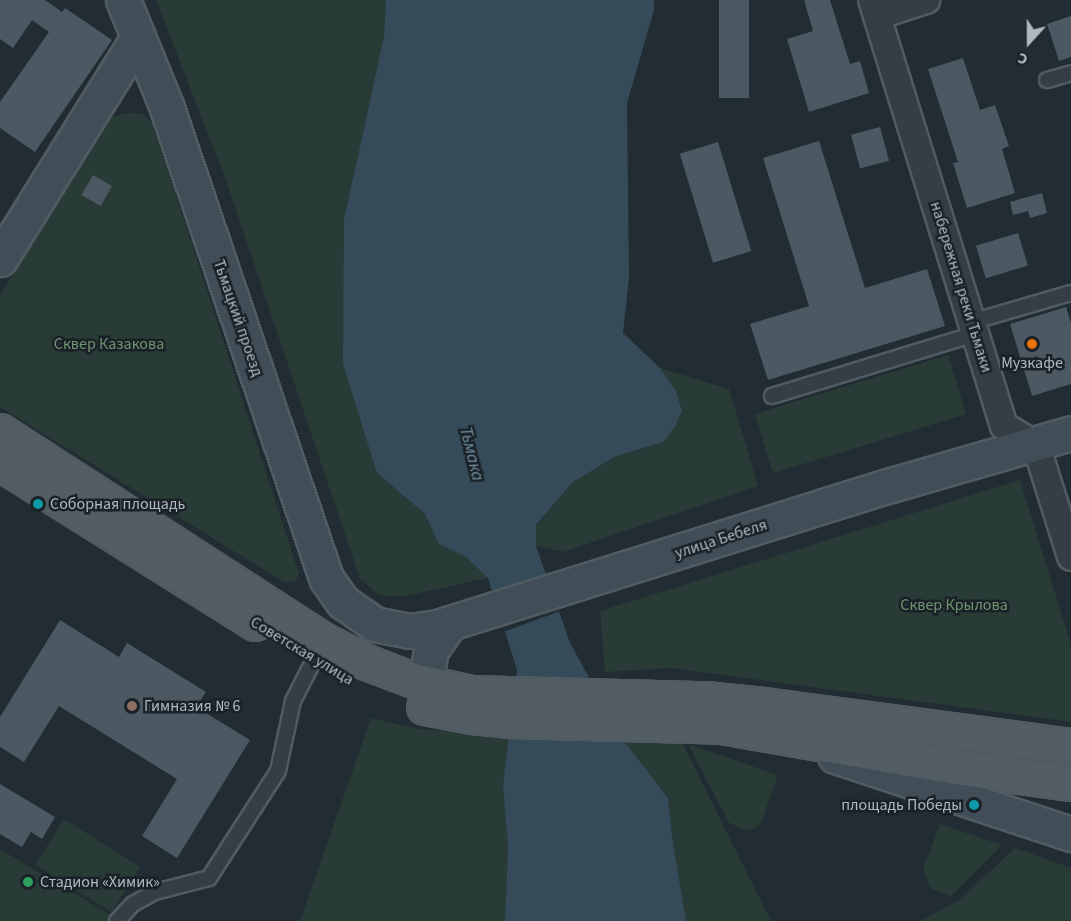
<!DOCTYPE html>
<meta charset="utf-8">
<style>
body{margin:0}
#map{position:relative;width:1071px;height:921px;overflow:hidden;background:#212c33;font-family:"Source Sans 3",sans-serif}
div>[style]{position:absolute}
.green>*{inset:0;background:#293b37;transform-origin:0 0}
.water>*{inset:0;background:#364b59}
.pier>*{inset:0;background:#212c33;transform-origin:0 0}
.building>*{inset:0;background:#4c5962;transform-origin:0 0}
.roads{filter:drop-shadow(2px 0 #515b62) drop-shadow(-2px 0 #515b62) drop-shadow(0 2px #515b62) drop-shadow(0 -2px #515b62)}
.lane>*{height:14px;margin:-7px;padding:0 7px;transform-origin:7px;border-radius:7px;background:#343e44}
.street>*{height:26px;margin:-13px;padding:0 13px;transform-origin:13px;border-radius:13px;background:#343e44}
.secondary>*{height:33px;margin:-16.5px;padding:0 16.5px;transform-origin:16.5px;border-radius:16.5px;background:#424e57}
.primary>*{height:33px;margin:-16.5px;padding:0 16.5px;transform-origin:16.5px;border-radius:16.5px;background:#525d64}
.dots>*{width:16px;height:16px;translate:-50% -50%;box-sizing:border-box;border:3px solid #1a2228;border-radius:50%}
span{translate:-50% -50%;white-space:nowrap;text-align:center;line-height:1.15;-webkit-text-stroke:5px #1a2228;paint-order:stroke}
.street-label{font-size:16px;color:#aeb9c1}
.park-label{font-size:16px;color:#709571}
.poi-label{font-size:16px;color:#aeb9c1}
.left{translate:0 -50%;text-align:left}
.right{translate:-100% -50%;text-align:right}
.water-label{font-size:18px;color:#718fa2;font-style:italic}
.north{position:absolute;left:999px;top:12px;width:60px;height:60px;-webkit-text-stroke:4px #1a2228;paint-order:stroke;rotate:201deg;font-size:16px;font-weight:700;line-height:24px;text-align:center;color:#aeb9c1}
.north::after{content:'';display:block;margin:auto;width:21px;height:27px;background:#aeb9c1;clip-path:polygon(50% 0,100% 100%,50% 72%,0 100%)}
</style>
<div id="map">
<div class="green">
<i style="clip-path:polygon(156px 0,386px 0,377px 473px,425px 514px,439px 544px,466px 557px,488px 578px,401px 597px,379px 595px,360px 579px,228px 186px)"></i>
<i style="clip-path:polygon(126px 113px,143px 114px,153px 124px,299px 574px,295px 582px,284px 582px,0 407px,0 295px,112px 117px)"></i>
<i style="left:948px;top:355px;width:62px;height:202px;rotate:73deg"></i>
<i style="clip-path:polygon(660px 368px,729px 389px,758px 486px,563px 552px,536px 546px,536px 526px,572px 483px,614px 457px,663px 442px,676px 391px)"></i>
<i style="clip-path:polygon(1020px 480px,1071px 645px,1071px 722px,671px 668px,605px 672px,600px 611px)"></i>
<i style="clip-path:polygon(371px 718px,418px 729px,510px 733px,503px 785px,508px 847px,505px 921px,300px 921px)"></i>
<i style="clip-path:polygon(624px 741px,682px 742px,771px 921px,686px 921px,673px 843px,668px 798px)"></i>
<i style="clip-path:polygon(688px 744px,778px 775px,761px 824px,749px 831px,729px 823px)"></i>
<i style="left:64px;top:819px;width:90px;height:54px;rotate:32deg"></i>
<i style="clip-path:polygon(940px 824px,1002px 845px,951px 896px,930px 888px,923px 869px)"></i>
<i style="clip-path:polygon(1015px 848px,1071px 868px,1071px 921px,920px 921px,958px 901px)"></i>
<i style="clip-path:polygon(0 849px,111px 915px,120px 921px,0 921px)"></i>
</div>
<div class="water">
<i style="clip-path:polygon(386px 0,654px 0,654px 10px,627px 103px,629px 278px,623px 333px,660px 368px,676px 391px,682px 411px,674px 428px,663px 442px,614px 457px,572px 483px,536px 525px,536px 546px,570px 643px,624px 741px,668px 798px,673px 843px,686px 921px,505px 921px,508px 847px,503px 785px,517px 670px,488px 578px,466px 557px,439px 544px,425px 514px,377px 473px,343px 364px,344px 220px,384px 37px)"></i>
</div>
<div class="pier">
<i style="left:548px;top:573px;width:40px;height:62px;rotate:70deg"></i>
</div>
<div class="building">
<i style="clip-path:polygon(0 0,45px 0,62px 12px,65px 8px,112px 40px,35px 152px,0 128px,0 102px,49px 32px,32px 20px,13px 48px,0 39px)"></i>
<i style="left:719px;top:0;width:30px;height:98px"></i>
<i style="clip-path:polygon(804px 0,830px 0,850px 64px,860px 61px,869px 93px,809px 112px,787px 39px,813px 31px)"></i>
<i style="clip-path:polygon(1071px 16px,1071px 57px,1059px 61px,1047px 24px)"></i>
<i style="clip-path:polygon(963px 58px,980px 110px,995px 105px,1009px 146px,1002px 149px,1015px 193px,967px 208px,953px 163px,958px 162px,928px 69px)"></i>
<i style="left:880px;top:127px;width:35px;height:30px;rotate:75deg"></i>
<i style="clip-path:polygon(819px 141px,865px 288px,927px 269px,945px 326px,768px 380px,750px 324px,809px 306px,763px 158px)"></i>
<i style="left:718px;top:142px;width:114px;height:40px;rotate:73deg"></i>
<i style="left:93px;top:175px;width:22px;height:23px;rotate:30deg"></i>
<i style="clip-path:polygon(1042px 193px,1047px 213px,1030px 218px,1028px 211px,1013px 215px,1010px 202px)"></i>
<i style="left:1018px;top:233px;width:34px;height:44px;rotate:73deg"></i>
<i style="clip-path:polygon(1066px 307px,1071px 323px,1071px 384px,1032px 396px,1010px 324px)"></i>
<i style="clip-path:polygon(60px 620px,119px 657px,127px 643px,206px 692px,196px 707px,250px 740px,177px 858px,142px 836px,177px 779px,59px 706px,24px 762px,0 747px,0 717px)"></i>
<i style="clip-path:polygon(0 784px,55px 817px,42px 839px,31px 832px,22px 847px,0 834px)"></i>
</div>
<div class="roads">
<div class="lane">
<i style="left:1047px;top:80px;width:25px;rotate:-16deg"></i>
<i style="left:971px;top:322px;width:104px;rotate:-16.2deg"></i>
<i style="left:772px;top:396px;width:212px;rotate:-17deg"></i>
<i style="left:117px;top:921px;width:23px;rotate:-47deg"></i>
<i style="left:133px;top:904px;width:25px;rotate:-29deg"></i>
<i style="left:155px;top:892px;width:56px;rotate:-14.5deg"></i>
<i style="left:209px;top:878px;width:127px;rotate:-57.2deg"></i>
<i style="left:278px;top:771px;width:72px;rotate:-77.9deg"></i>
<i style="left:293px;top:701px;width:46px;rotate:-62.9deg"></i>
</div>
<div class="street">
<i style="left:872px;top:0;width:446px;rotate:72.8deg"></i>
<i style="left:1004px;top:426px;width:37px;rotate:31deg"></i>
<i style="left:1036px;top:445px;width:117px;rotate:72.6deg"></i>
<i style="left:877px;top:16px;width:52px;rotate:-18.1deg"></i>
</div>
<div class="secondary">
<i style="left:123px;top:0;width:117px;rotate:67.8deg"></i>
<i style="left:167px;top:108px;width:496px;rotate:71.3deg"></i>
<i style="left:326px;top:578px;width:29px;rotate:55deg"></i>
<i style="left:343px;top:602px;width:38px;rotate:35deg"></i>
<i style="left:374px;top:624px;width:36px;rotate:11deg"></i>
<i style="left:409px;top:631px;width:28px;rotate:-8deg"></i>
<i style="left:437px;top:627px;width:476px;rotate:-17.4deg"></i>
<i style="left:891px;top:485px;width:187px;rotate:-16.1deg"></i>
<i style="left:0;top:259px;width:261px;rotate:-58.1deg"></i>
<i style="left:425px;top:684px;width:35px;rotate:-80deg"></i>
<i style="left:431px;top:650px;width:32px;rotate:-55deg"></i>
<i style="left:835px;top:756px;width:249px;rotate:18.3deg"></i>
</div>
<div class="primary">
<i style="left:0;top:431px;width:382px;rotate:32.9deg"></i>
<i style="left:321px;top:639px;width:51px;rotate:27.1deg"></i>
<i style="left:366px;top:662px;width:50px;rotate:21deg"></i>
<i style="left:413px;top:680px;width:59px;rotate:12.6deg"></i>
<i style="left:471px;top:693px;width:234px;rotate:1.5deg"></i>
<i style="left:705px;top:699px;width:59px;rotate:5.8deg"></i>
<i style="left:764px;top:705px;width:310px;rotate:7.6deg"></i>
<i style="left:0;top:463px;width:301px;rotate:32.1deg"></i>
<i style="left:424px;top:707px;width:49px;rotate:10.6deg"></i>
<i style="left:472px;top:716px;width:39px;rotate:6deg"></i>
<i style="left:511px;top:720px;width:210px;rotate:1.6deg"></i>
<i style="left:721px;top:726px;width:238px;rotate:9.9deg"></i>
<i style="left:955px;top:767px;width:117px;rotate:7.9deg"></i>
</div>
</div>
<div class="dots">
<i style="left:1032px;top:344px;background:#e8710a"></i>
<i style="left:38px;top:504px;background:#0f9aa8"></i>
<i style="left:132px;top:706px;background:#8d6e63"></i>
<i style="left:974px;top:805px;background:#0f9aa8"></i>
<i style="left:28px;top:882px;background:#2e9e5b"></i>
</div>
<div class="street-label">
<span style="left:961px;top:287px;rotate:73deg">набережная реки Тьмаки</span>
<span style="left:238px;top:318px;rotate:71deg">Тьмацкий проезд</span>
<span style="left:721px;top:539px;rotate:-18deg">улица Бебеля</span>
<span style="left:302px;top:651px;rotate:31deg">Советская улица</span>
</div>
<div class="park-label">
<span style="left:109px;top:344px">Сквер Казакова</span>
<span style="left:954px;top:605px">Сквер Крылова</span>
</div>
<div class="poi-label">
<span style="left:1032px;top:363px">Музкафе</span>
<span class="left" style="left:50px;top:504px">Соборная площадь</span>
<span class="left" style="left:144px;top:706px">Гимназия № 6</span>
<span class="right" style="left:962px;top:805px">площадь Победы</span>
<span class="left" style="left:40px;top:882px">Стадион «Химик»</span>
</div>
<div class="water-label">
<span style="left:471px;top:454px;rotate:76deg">Тьмака</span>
</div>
<div class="north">С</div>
</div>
